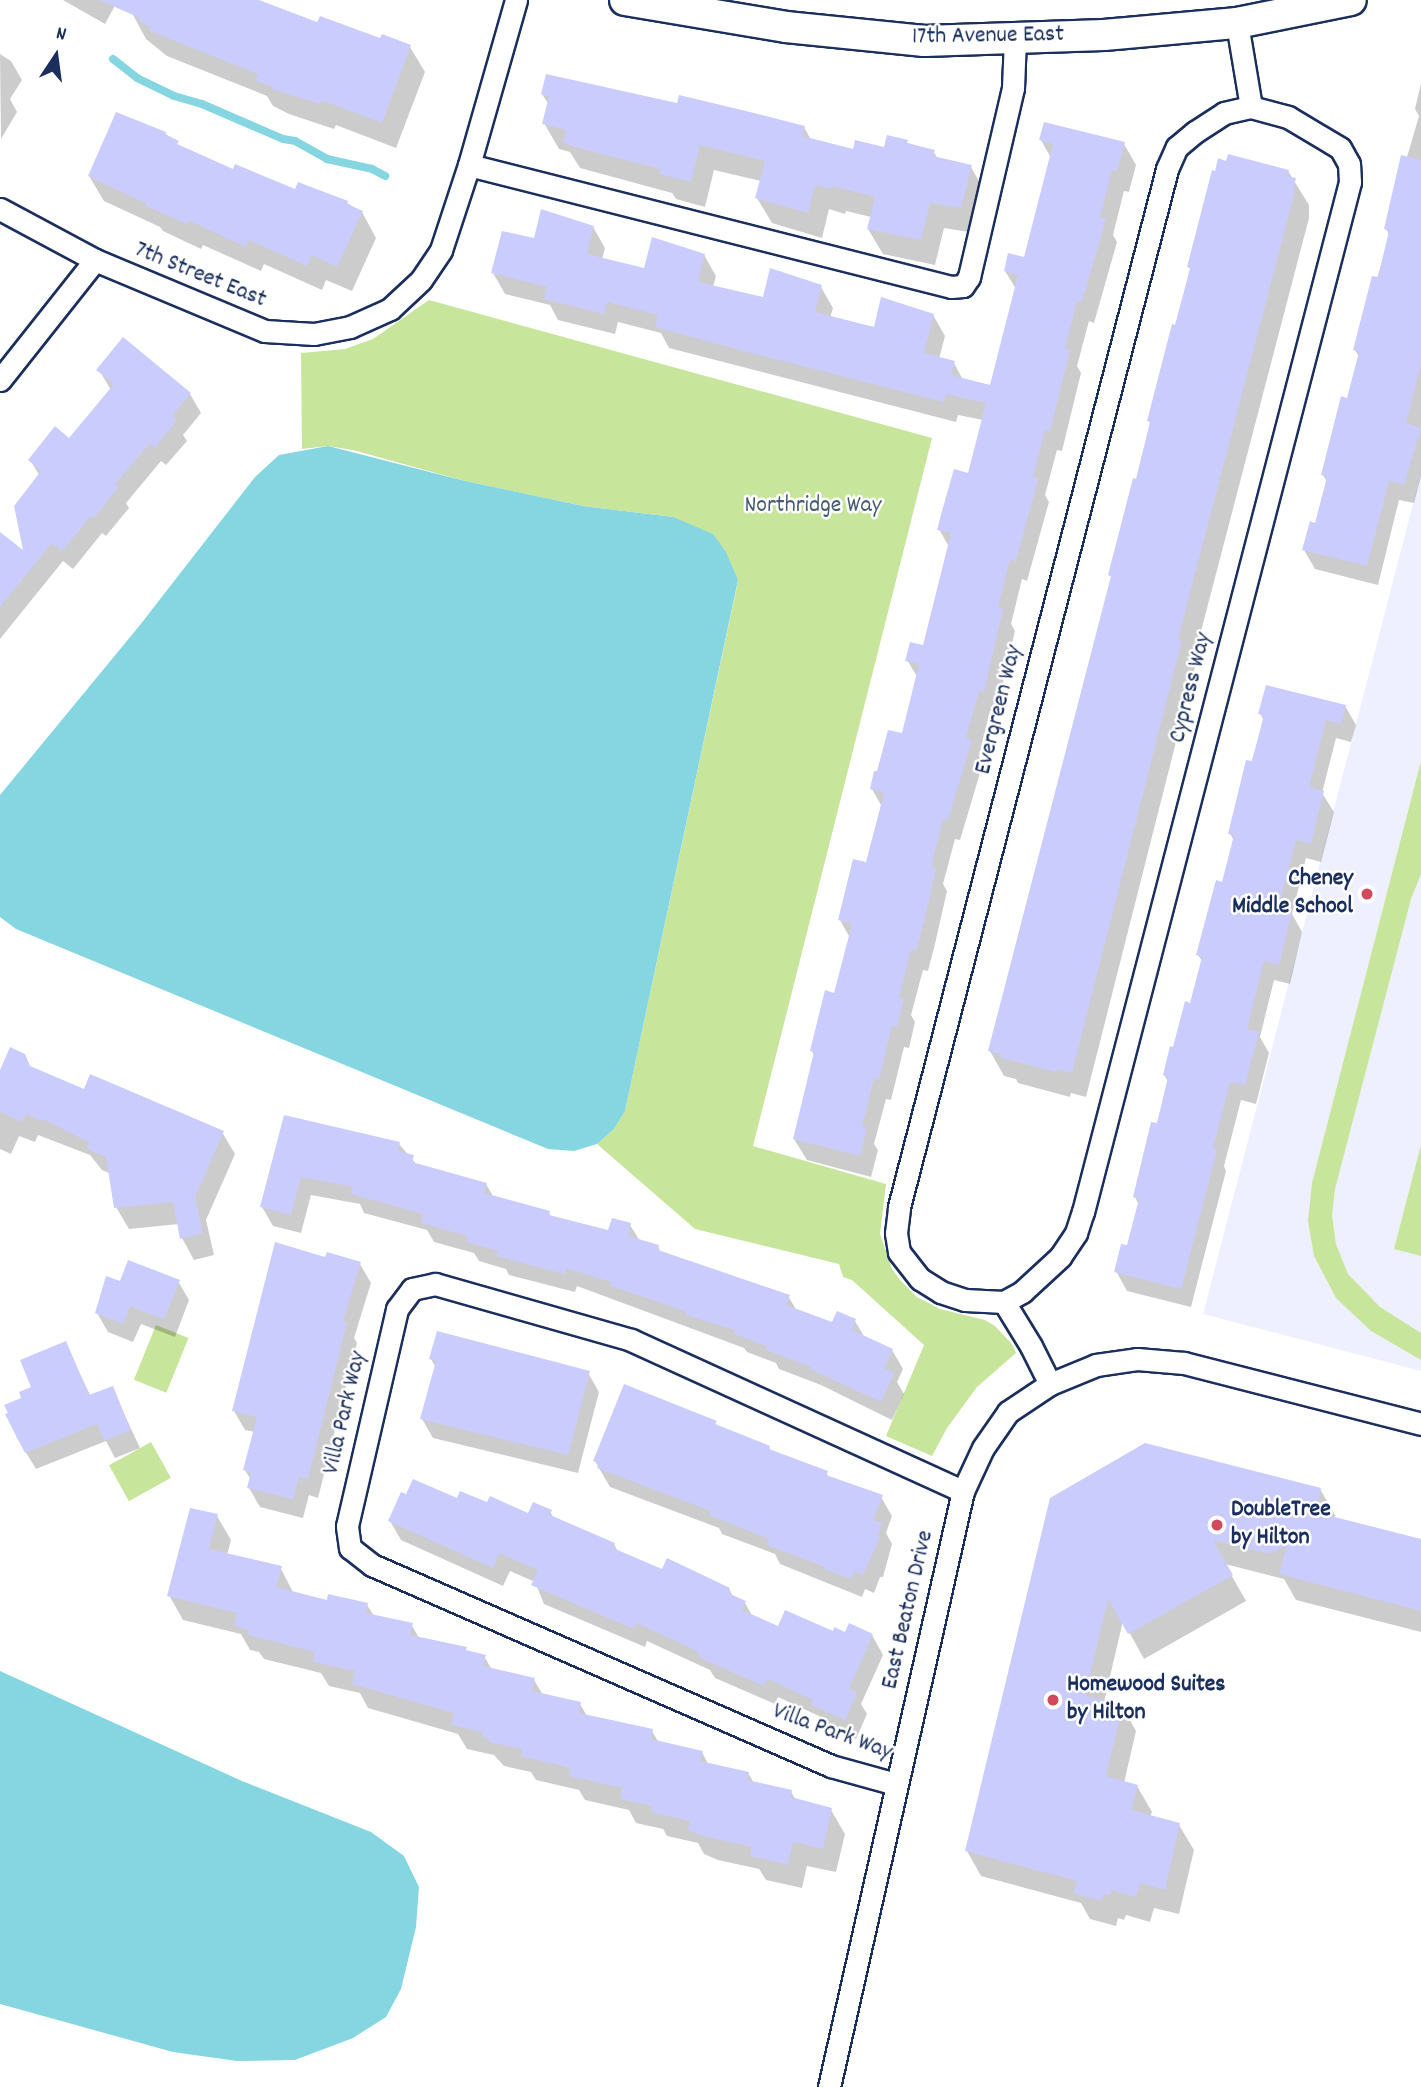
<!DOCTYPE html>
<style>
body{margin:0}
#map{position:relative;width:1421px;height:2087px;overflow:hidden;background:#fff;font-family:Dekko,sans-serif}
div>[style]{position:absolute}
.built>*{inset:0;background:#eff0ff}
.green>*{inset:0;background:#c8e59c;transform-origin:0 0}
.water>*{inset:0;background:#85d6e1}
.shadow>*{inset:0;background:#0003}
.stream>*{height:8px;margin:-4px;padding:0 4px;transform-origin:4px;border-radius:4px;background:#85d6e1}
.building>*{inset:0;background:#caccfe}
.roads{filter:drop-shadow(2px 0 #1b2f5e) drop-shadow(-2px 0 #1b2f5e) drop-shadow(0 2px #1b2f5e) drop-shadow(0 -2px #1b2f5e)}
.street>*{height:21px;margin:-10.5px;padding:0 10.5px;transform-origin:10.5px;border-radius:10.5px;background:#fff}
.secondary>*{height:30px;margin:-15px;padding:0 15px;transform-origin:15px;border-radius:15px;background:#fff}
.dots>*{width:19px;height:19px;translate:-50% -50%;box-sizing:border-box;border:4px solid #fff;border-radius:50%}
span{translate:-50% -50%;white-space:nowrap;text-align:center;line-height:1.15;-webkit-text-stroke:5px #fff;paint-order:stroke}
.street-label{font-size:24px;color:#1b2f5e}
.park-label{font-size:24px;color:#465c6e}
.poi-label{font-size:24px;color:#1b2f5e;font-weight:700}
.right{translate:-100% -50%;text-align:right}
.left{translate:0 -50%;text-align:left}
.north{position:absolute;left:21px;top:21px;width:70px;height:70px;-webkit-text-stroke:5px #fff;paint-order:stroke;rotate:13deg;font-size:19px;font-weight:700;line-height:28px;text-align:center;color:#1b2f5e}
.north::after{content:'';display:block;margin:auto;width:24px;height:32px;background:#1b2f5e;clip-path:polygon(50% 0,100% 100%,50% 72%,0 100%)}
</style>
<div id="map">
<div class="built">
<i style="clip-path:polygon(1421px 473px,1421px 1371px,1203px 1314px)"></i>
</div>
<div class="green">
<i style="clip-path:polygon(429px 300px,932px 438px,753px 1146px,886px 1184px,880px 1234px,892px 1269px,900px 1280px,917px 1297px,940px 1309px,985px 1320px,995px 1326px,1012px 1344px,1016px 1353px,977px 1387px,947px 1428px,932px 1456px,886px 1436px,924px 1345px,852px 1280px,843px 1277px,839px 1264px,695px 1229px,597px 1144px,614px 1129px,625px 1111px,738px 581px,673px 517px,583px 506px,461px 480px,353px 450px,328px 446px,302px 449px,301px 353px,345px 349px,373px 339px)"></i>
<i style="clip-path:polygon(1421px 761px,1421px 874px,1411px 899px,1335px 1189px,1332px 1215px,1336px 1244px,1348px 1274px,1380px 1307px,1421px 1333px,1421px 1360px,1371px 1331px,1336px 1298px,1314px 1256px,1308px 1221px,1312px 1183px)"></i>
<i style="clip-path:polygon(1421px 1145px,1421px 1256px,1394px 1249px)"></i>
<i style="left:156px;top:1325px;width:35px;height:59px;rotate:22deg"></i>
<i style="left:151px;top:1442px;width:41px;height:48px;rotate:61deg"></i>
</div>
<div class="water">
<i style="clip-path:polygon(328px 446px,461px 480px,583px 506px,673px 517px,713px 534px,726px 552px,738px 580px,625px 1111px,614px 1129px,597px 1144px,574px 1151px,548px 1149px,16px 929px,0 917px,0 795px,140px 625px,255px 477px,279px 455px)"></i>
<i style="clip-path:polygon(0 1671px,242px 1781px,371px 1832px,404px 1856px,419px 1887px,416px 1927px,401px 1989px,386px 2017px,353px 2038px,295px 2060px,237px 2061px,173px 2052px,0 2004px)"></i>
</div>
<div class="shadow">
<i style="clip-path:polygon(63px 0,118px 0,105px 24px)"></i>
<i style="clip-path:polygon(137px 0,254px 0,318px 24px,410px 47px,425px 72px,396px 148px,336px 125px,334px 129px,289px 114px,273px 106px,267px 96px,167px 56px,146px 39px,132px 13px)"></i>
<i style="clip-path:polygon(0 54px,11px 61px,22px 80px,10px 99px,17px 112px,1px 139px)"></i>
<i style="clip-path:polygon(1421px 83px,1421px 476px,1414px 503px,1399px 500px,1378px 585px,1315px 569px,1304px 550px,1316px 525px,1327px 482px,1323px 475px,1348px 400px,1359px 357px,1355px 350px,1390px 236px,1386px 229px,1419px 116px,1415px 109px)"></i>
<i style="clip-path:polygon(542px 94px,678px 105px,804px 127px,811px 140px,854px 151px,886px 150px,888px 137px,933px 151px,938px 159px,971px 167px,985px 192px,975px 233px,944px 228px,935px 265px,883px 254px,868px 229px,871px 217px,846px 211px,845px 214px,829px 209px,822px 238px,772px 223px,757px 198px,761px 181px,714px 170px,705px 207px,676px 199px,672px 193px,580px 168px,570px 152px,559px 149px,544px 123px,549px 105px)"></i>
<i style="clip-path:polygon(165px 133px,181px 148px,234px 171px,296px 191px,347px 203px,362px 212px,376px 238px,352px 291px,326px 280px,322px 290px,264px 264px,261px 271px,203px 245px,201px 249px,163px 231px,160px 227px,104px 201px,89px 176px)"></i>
<i style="clip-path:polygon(1041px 140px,1124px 144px,1136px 165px,1129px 192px,1124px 191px,1113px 235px,1117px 242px,1094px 323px,1089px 321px,1077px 366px,1081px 373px,1062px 451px,1057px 450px,1045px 495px,1049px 502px,1027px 581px,1022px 579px,1011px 624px,1015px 631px,996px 712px,990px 711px,979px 756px,983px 763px,960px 840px,955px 839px,943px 884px,947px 891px,935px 944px,928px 971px,923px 970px,911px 1015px,915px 1022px,909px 1048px,904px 1047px,891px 1100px,886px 1099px,874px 1144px,878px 1150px,871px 1177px,807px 1160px,794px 1139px,815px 1057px,812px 1051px,836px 995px,850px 938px,840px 920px,867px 864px,882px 807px,872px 789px,903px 735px,918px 678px,907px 660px,924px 648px,949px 547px,939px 529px,969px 475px,983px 420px,958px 415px,956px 422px,669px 348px,661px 333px,618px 322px,615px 334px,558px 320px,550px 305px,505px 294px,493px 273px,535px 240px,542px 211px,593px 227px,605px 248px,602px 259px,646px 270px,704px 255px,716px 276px,713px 287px,764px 299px,821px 287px,833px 308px,830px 318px,875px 329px,883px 299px,933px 315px,945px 336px,939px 359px,954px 363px,963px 380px,991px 387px,1016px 289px,1005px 271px,1026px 259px,1051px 158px)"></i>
<i style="clip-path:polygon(1288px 171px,1309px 205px,1309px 218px,1193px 662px,1195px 667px,1086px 1097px,1071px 1093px,1070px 1097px,1018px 1083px,1016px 1079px,1004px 1076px,990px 1051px,1112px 578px,1110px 575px,1151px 425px,1149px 421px,1191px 271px,1189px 267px)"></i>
<i style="clip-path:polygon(99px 370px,190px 394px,201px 413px,183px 435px,187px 441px,166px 465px,161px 461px,126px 503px,129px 508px,106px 536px,102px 533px,73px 569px,63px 561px,0 639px,0 534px,25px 555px,40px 476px,30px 460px,70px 440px,111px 390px)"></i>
<i style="clip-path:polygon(1345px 706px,1356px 725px,1351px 742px,1336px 738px,1322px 793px,1334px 812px,1321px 862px,1306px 858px,1292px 914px,1302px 932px,1290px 984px,1274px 980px,1260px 1037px,1269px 1053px,1256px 1104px,1241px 1100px,1224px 1166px,1226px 1171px,1191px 1307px,1127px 1291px,1116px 1271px,1128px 1247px,1139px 1205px,1135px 1197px,1169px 1083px,1164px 1075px,1192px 1005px,1203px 962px,1198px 955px,1223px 884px,1234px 841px,1230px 833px,1264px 721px,1260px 713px)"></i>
<i style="clip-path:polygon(31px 1068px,85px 1091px,222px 1132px,235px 1154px,206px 1220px,214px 1255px,194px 1260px,182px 1238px,179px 1224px,129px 1229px,116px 1207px,111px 1174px,102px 1170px,90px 1155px,38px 1135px,35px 1142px,19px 1136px,11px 1154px,0 1149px,0 1075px)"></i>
<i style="clip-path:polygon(285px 1117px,399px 1144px,418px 1166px,486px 1184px,494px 1198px,549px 1213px,551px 1217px,609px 1232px,630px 1225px,640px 1241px,658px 1247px,661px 1253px,788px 1296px,797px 1311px,833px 1325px,855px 1321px,865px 1338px,892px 1350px,903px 1369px,897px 1382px,904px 1394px,892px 1420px,821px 1385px,779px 1369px,776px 1363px,747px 1352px,744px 1348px,577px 1286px,575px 1292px,509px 1275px,506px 1269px,479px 1261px,474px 1253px,434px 1242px,427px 1230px,364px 1213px,360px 1204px,311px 1195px,301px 1233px,273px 1226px,262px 1207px)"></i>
<i style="clip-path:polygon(360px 1264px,371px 1283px,354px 1338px,357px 1343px,318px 1498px,309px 1495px,303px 1518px,260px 1507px,249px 1488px,251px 1480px,245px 1470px,255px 1432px,245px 1430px,234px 1411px)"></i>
<i style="clip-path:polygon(178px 1281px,189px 1300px,175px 1337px,141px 1324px,133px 1342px,108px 1332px,97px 1313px,121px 1283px)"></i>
<i style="clip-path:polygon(65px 1343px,91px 1397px,112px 1388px,140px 1448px,115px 1458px,106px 1441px,36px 1469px,17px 1438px,7px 1415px,34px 1388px)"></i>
<i style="clip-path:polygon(431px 1359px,588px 1373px,599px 1392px,578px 1473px,433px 1438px,422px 1419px,436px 1368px)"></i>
<i style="clip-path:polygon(715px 1423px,718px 1427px,769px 1447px,771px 1452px,826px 1472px,829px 1478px,881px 1497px,892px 1516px,886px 1533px,892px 1544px,883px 1577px,880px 1577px,874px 1593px,865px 1589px,862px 1597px,780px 1564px,775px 1554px,722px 1534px,719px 1528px,610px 1487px,595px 1461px)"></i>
<i style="clip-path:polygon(1320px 1489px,1335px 1515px,1334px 1518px,1421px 1541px,1421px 1632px,1296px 1600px,1284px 1579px,1225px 1564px,1246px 1601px,1144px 1659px,1123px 1621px,1104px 1702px,1122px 1706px,1136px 1731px,1124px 1783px,1137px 1786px,1152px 1812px,1150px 1817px,1179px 1825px,1194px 1850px,1179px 1914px,1154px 1908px,1150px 1922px,1126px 1915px,1124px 1920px,1118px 1918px,1116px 1926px,1090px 1919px,1081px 1903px,981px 1876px,967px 1851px,1052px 1497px)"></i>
<i style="clip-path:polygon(458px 1500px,529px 1515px,550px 1512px,554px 1518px,614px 1544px,618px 1552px,663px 1572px,729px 1589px,734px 1598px,745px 1603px,753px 1617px,779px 1629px,872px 1635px,883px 1655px,861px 1704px,867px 1714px,856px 1739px,824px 1724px,819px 1716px,778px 1697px,775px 1704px,715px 1678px,710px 1670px,647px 1641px,645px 1647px,544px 1604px,535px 1582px,510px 1571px,503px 1586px,401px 1540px,390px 1521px)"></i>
<i style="clip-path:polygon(217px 1516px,231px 1540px,227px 1555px,280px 1567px,294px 1594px,328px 1602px,367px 1605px,374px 1616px,411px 1624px,419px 1638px,465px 1649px,468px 1653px,484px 1656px,492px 1670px,534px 1680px,543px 1695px,580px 1704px,587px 1716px,652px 1731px,659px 1743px,702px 1752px,708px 1764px,748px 1773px,754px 1783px,791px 1792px,796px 1800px,831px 1810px,845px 1834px,836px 1872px,807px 1866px,802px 1888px,766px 1880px,759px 1869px,718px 1860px,704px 1854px,698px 1843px,667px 1836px,663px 1829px,636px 1823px,629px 1810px,585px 1800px,579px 1790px,536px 1780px,531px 1772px,504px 1766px,494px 1755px,467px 1749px,458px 1734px,368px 1708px,360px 1693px,329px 1686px,321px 1673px,264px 1659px,259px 1652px,250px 1650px,241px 1634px,183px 1620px,169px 1595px)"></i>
</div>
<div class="stream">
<i style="left:113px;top:59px;width:31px;rotate:38deg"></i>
<i style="left:137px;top:78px;width:41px;rotate:25.9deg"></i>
<i style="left:174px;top:96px;width:29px;rotate:16deg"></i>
<i style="left:202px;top:104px;width:88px;rotate:23.4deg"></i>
<i style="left:283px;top:139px;width:12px;rotate:9deg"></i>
<i style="left:295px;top:141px;width:37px;rotate:29deg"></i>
<i style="left:327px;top:159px;width:46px;rotate:12.5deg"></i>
<i style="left:372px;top:169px;width:15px;rotate:28deg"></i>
</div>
<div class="building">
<i style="clip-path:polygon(99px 0,259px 0,317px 22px,320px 16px,380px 38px,382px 34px,411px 45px,382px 123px,321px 100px,320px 104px,272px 89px,273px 87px,256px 81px,258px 74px,150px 31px,151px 27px,139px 22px,140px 18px)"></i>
<i style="clip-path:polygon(546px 74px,677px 103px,679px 95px,746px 111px,805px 126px,802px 136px,853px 149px,855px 140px,884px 147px,887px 135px,908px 140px,907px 143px,935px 150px,933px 156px,972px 165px,961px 208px,930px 203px,921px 240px,867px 229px,875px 197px,832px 186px,831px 189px,815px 185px,808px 213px,755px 198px,765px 161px,700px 145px,691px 182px,659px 174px,661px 169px,574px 147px,563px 142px,566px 130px,542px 124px,549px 96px,541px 94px)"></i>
<i style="clip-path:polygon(116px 112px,166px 132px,165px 134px,179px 141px,177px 144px,233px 169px,235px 164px,295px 189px,298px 182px,348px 201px,347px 204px,363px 211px,337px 267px,312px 255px,307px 266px,249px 240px,246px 247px,188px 220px,187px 224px,146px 206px,147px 204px,88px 176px)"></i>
<i style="clip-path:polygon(1044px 122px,1125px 142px,1117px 171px,1112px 170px,1100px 218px,1106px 219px,1082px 302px,1077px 301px,1065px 349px,1070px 350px,1050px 431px,1045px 430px,1033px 478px,1038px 479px,1016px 561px,1010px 559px,998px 607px,1003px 609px,984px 692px,979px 691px,966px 738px,972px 740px,948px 820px,943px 819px,931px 867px,936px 868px,924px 922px,916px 951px,911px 950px,899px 998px,904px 999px,897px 1027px,892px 1026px,879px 1080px,874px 1078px,862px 1127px,867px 1128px,860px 1156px,793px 1139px,814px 1052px,810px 1051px,825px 990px,834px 993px,852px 924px,838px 920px,853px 859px,866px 862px,884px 793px,870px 789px,874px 771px,877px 771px,888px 730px,902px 733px,919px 664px,905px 661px,910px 642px,923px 645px,951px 533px,937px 530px,942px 511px,954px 469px,968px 473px,986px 403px,946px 394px,944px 402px,747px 352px,655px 327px,658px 315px,607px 302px,604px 314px,544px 299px,547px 287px,491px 273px,502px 231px,534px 238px,541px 209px,594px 226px,587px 254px,644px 268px,652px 237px,705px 254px,698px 282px,763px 297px,770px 268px,822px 285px,815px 312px,874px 327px,881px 297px,934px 314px,924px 353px,955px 361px,951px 375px,990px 385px,1018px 275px,1004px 271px,1008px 253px,1024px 257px,1053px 144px,1039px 140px)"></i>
<i style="clip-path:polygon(1228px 154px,1289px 170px,1287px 176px,1296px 178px,1293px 191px,1295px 191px,1178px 639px,1182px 640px,1072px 1073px,1057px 1069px,1056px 1072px,1001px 1058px,1002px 1055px,988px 1051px,1111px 576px,1108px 575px,1133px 478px,1136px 479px,1150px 422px,1147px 421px,1172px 324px,1175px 325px,1187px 280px,1190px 268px,1187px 267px,1212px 170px,1215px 171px,1218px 158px,1226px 161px)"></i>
<i style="clip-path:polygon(1401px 155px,1421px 160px,1421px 364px,1406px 423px,1421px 428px,1404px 485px,1389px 481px,1367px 566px,1302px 550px,1310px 521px,1315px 523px,1327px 477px,1321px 475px,1341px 396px,1347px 398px,1359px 352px,1353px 350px,1372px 276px,1378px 277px,1389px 231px,1384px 229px)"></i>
<i style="clip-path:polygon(123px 337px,191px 393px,172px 416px,177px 420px,155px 448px,150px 443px,115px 484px,119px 487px,94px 518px,91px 516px,62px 551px,52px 543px,0 607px,0 532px,23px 550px,14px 506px,41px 471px,28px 460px,55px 426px,69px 438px,114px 384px,96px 370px)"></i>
<i style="clip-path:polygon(1266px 685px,1346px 705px,1341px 724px,1326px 720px,1309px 787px,1324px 791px,1311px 844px,1296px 840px,1278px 908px,1292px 911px,1279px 965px,1264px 961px,1247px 1029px,1259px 1032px,1245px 1085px,1230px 1082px,1213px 1149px,1217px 1150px,1181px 1289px,1114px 1272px,1121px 1244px,1127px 1245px,1139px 1199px,1133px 1197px,1151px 1122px,1157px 1123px,1168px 1077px,1163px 1075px,1170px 1046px,1173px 1047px,1185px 1001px,1190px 1003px,1202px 957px,1196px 955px,1216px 880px,1222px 882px,1234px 835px,1228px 834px,1246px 760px,1252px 761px,1264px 715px,1258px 714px)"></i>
<i style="clip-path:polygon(10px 1047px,25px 1054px,30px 1066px,84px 1089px,90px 1074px,224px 1131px,195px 1197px,203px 1233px,180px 1239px,173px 1202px,114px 1208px,106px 1157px,87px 1149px,90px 1143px,43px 1119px,42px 1121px,26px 1114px,22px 1122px,0 1112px,0 1070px)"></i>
<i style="clip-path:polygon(284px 1115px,400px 1142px,398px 1151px,414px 1155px,412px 1162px,487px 1183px,484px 1193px,550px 1211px,549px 1215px,608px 1230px,612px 1218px,631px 1223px,628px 1236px,659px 1245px,658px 1250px,790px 1295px,786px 1305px,832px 1322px,837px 1311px,856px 1319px,852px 1330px,893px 1349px,884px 1368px,894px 1373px,881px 1402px,810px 1369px,811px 1367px,766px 1350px,767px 1346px,734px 1334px,735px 1330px,685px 1315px,686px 1312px,659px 1302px,610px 1286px,611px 1282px,566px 1268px,565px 1274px,496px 1256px,498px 1251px,466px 1242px,467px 1236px,421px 1223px,423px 1214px,351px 1194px,353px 1187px,301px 1177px,291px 1215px,260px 1207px)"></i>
<i style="clip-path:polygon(275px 1242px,325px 1257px,327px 1252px,361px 1262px,343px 1321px,347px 1322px,308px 1479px,299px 1477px,293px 1499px,247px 1488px,251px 1472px,243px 1470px,257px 1417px,232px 1411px)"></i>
<i style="clip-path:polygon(128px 1260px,180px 1280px,164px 1319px,130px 1306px,123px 1324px,95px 1313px,106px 1276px,120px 1281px)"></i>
<i style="clip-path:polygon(437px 1331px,590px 1371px,568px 1455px,420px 1419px,436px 1361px,429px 1359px)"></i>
<i style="clip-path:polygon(66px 1341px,89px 1395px,113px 1386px,131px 1430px,104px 1441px,97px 1424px,25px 1453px,5px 1414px,8px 1413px,4px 1405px,21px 1398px,19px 1392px,31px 1387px,20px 1360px)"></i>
<i style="clip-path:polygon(624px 1384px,717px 1421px,715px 1424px,770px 1446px,769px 1449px,828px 1471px,826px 1475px,883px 1495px,873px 1520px,882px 1523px,878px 1536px,880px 1537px,863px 1575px,854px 1571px,851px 1579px,824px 1569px,825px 1567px,767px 1545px,769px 1539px,709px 1515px,711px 1511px,597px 1468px,599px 1463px,593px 1461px)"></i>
<i style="clip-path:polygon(1145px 1443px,1321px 1488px,1315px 1512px,1421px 1539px,1421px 1611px,1279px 1574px,1287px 1545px,1270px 1554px,1213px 1540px,1233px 1575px,1128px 1634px,1108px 1599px,1085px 1696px,1123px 1704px,1106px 1776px,1138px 1785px,1131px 1810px,1180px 1823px,1165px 1890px,1140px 1883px,1136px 1897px,1112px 1890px,1110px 1895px,1104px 1894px,1102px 1901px,1073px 1893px,1077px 1881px,965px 1851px,1050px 1498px)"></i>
<i style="clip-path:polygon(413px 1479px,457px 1498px,460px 1491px,487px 1502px,490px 1496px,528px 1513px,533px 1502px,552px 1510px,550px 1515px,615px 1543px,613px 1548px,662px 1569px,667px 1558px,730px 1588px,728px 1593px,746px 1601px,742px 1610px,778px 1626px,785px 1610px,833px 1631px,834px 1627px,845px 1632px,849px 1623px,873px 1634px,849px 1689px,857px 1693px,845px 1720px,811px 1705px,813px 1700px,768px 1679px,764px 1686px,702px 1659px,697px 1651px,637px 1623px,634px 1629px,531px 1585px,538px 1570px,499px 1553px,493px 1568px,388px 1521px,401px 1492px,406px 1494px)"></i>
<i style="clip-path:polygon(190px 1508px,218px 1514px,209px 1549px,282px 1566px,276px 1587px,327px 1600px,328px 1594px,368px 1603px,366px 1613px,413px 1623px,410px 1635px,467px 1647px,466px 1650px,486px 1655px,483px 1666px,535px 1678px,532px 1691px,581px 1702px,579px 1713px,653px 1729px,651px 1739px,703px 1751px,700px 1761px,749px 1772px,747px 1780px,792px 1790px,791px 1797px,832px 1808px,823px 1849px,793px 1842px,788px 1865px,750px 1856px,752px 1847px,703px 1836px,688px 1830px,690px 1821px,651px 1812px,652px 1806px,620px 1799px,623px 1788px,569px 1776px,571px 1768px,521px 1756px,522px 1749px,489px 1742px,489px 1739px,482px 1737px,483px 1732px,451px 1725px,454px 1713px,352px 1684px,355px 1671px,313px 1662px,315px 1652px,248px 1635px,249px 1630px,234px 1626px,237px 1613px,167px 1596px)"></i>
</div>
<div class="roads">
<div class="street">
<i style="left:469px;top:165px;width:497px;rotate:14.2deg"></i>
<i style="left:951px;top:287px;width:12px;rotate:-5deg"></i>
<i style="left:963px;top:286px;width:11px;rotate:-56deg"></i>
<i style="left:969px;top:277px;width:194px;rotate:-76.9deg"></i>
<i style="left:1013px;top:88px;width:49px;rotate:-87.7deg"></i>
<i style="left:0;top:209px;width:108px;rotate:28.2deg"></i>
<i style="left:0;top:380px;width:153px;rotate:-51.6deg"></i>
<i style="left:95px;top:260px;width:184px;rotate:22.7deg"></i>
<i style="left:265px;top:331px;width:49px;rotate:3.5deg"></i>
<i style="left:314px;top:334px;width:37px;rotate:-11deg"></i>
<i style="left:350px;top:327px;width:44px;rotate:-24.2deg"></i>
<i style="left:390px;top:309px;width:42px;rotate:-43.1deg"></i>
<i style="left:421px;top:280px;width:36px;rotate:-56deg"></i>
<i style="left:441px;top:250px;width:89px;rotate:-71.8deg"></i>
<i style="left:469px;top:165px;width:172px;rotate:-74.1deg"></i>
<i style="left:1004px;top:1302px;width:39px;rotate:-177deg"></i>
<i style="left:965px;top:1300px;width:25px;rotate:-162deg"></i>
<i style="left:941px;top:1292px;width:25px;rotate:-148deg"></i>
<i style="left:920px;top:1279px;width:34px;rotate:-128deg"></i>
<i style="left:899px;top:1252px;width:19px;rotate:-99deg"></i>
<i style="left:896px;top:1233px;width:26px;rotate:-83deg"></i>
<i style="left:899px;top:1207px;width:1072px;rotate:-75.52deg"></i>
<i style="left:1167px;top:169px;width:24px;rotate:-66deg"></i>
<i style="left:1177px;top:147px;width:23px;rotate:-40deg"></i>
<i style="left:1195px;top:132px;width:35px;rotate:-33deg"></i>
<i style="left:1224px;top:113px;width:28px;rotate:-13deg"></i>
<i style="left:1050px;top:1384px;width:42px;rotate:-116.6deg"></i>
<i style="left:1031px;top:1346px;width:52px;rotate:-121.5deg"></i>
<i style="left:1004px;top:1302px;width:21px;rotate:-29deg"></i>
<i style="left:1022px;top:1292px;width:52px;rotate:-42.6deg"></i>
<i style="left:1060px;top:1257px;width:29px;rotate:-56deg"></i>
<i style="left:1076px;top:1233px;width:22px;rotate:-72deg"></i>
<i style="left:1083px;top:1212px;width:1064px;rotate:-75.47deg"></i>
<i style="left:1350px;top:182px;width:18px;rotate:-93deg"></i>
<i style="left:1349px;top:164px;width:18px;rotate:-119deg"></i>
<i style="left:1340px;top:148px;width:61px;rotate:-149.2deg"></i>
<i style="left:1288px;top:117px;width:38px;rotate:-165deg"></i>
<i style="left:1251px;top:107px;width:85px;rotate:-99.5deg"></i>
<i style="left:896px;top:1784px;width:67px;rotate:-164.5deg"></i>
<i style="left:831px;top:1766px;width:501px;rotate:-156.35deg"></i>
<i style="left:372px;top:1565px;width:28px;rotate:-142deg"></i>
<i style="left:350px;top:1548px;width:22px;rotate:-98deg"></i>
<i style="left:347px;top:1526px;width:223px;rotate:-77deg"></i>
<i style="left:397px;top:1309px;width:25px;rotate:-53deg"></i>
<i style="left:412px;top:1289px;width:24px;rotate:-12deg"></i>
<i style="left:435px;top:1284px;width:204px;rotate:15.9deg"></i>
<i style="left:631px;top:1340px;width:365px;rotate:24.5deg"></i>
<i style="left:829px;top:2087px;width:611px;rotate:-77.33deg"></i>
<i style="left:963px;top:1491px;width:47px;rotate:-65.1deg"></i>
<i style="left:983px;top:1448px;width:44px;rotate:-55.2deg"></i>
<i style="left:1008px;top:1412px;width:50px;rotate:-33.7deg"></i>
<i style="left:1050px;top:1384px;width:50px;rotate:-22.4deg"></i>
<i style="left:1096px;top:1365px;width:41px;rotate:-8.3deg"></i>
<i style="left:1137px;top:1359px;width:47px;rotate:4.9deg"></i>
<i style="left:1184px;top:1363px;width:245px;rotate:14.4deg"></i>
</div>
<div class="secondary">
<i style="left:625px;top:0;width:163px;rotate:9.5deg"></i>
<i style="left:786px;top:27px;width:139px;rotate:5.8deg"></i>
<i style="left:924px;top:41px;width:180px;rotate:-1.9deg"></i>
<i style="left:1104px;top:35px;width:134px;rotate:-5.2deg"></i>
<i style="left:1237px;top:23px;width:116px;rotate:-11.4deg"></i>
</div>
</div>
<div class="dots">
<i style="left:1367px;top:894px;background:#d1495b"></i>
<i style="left:1217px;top:1525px;background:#d1495b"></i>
<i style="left:1053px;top:1700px;background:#d1495b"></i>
</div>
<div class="street-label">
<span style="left:988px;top:37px;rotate:-1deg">17th Avenue East</span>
<span style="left:200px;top:276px;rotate:22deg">7th Street East</span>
<span style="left:1192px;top:688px;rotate:-76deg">Cypress Way</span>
<span style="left:1000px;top:710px;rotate:-76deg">Evergreen Way</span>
<span style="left:346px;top:1413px;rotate:-77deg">Villa Park Way</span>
<span style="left:909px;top:1610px;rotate:-77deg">East Beaton Drive</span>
<span style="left:832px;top:1733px;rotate:20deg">Villa Park Way</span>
</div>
<div class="park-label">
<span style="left:813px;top:507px">Northridge Way</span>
</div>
<div class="poi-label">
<span class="right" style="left:1353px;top:894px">Cheney<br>Middle School</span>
<span class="left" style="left:1231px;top:1525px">DoubleTree<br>by Hilton</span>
<span class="left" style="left:1067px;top:1700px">Homewood Suites<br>by Hilton</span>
</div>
<div class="north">N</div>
</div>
